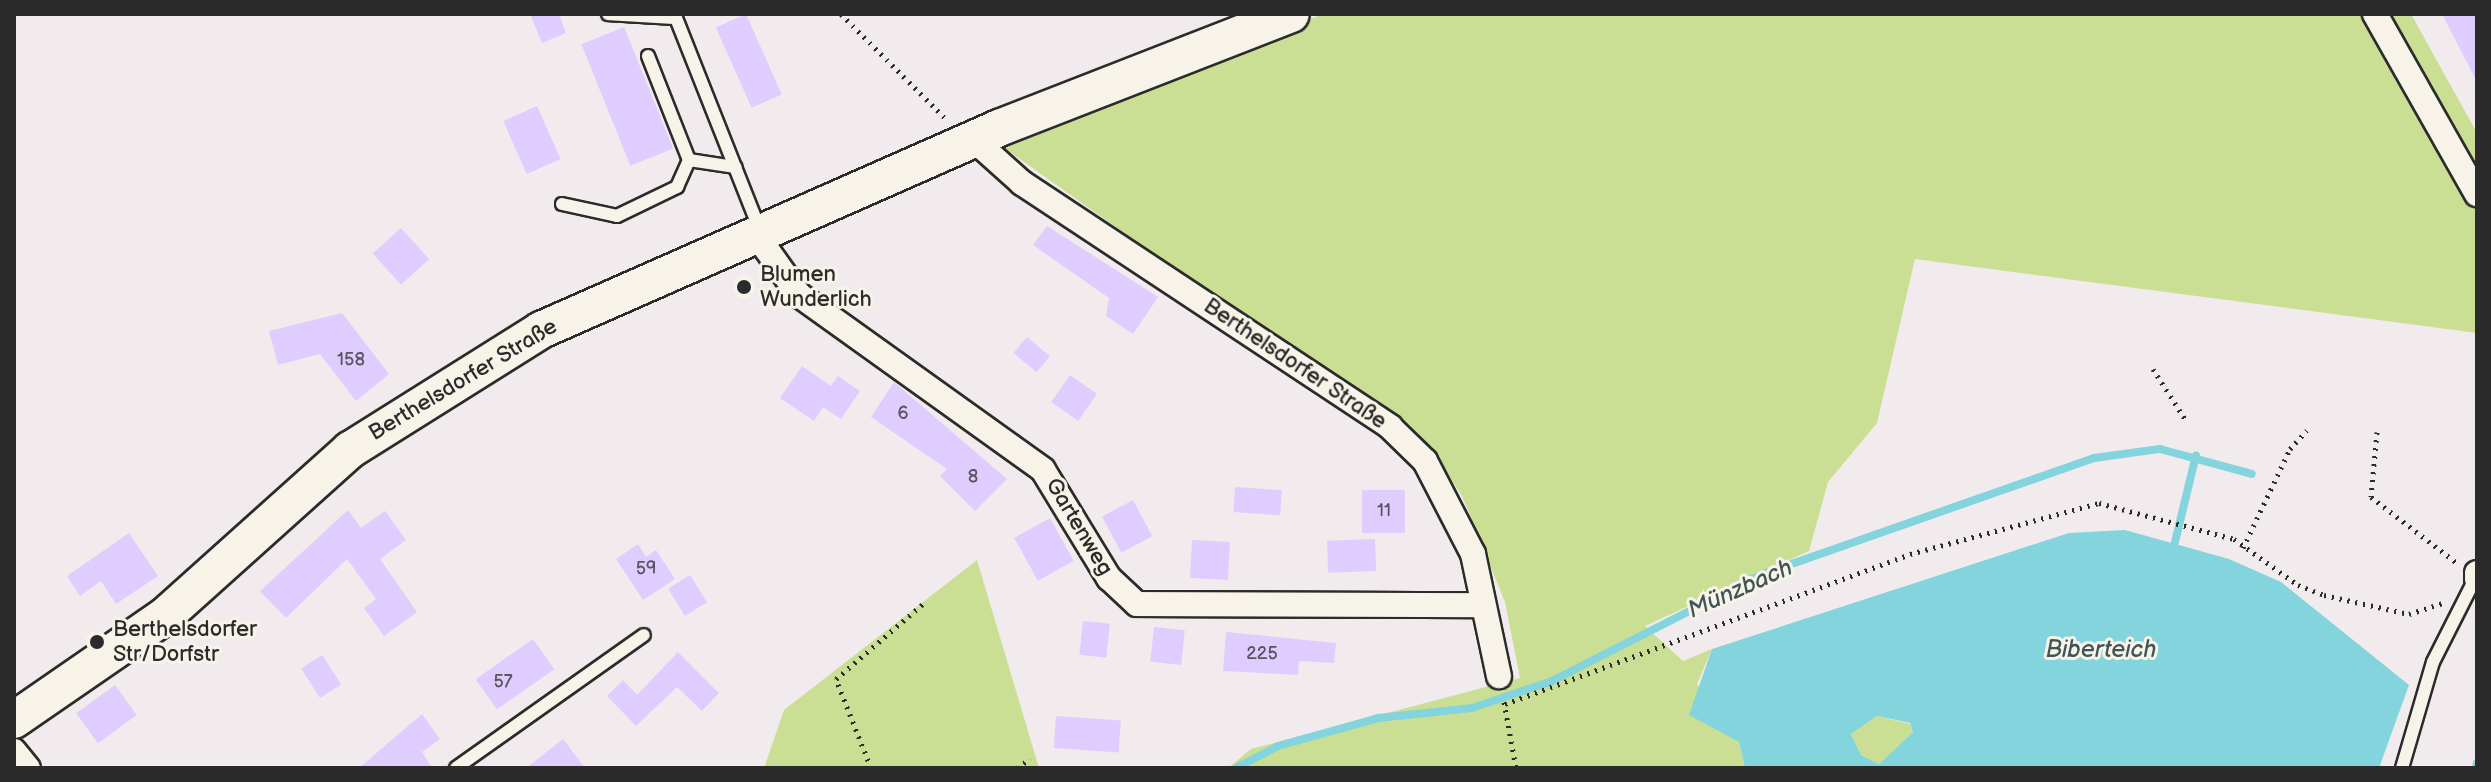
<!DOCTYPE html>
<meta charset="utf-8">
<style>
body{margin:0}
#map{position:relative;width:2491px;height:782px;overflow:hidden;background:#f2ebed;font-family:"Balsamiq Sans",sans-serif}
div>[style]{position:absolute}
.green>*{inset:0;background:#cbdf94}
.water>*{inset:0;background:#83d4dc}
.stream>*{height:8px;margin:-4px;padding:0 4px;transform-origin:4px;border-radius:4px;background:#83d4dc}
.building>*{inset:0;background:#dfcdff;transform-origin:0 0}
.path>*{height:5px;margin-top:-2.5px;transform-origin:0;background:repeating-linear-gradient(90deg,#2b2b2b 0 2px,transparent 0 8px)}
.roads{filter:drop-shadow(2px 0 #2b2b2b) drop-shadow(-2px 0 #2b2b2b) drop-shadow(0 2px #2b2b2b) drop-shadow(0 -2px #2b2b2b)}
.lane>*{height:12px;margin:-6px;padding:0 6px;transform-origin:6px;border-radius:6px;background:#f7f3e8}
.street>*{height:24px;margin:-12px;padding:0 12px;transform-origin:12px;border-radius:12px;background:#f7f3e8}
.secondary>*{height:36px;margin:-18px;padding:0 18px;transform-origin:18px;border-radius:18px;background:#f7f3e8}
.dots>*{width:22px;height:22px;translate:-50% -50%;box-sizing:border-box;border:4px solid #f7f3e8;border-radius:50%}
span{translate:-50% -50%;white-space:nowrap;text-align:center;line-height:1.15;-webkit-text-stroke:6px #f7f3e8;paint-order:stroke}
.number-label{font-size:18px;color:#585460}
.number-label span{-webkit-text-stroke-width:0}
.poi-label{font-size:22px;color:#2b2b2b}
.left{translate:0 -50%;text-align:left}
.street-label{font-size:22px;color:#2b2b2b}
.water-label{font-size:24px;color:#415557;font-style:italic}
.frame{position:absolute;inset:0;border:16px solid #2b2b2b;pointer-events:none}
</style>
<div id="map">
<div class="green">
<i style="clip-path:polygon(1323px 14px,2411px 14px,2477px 133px,2477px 333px,1915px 259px,1877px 423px,1828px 482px,1809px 551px,1645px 626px,1683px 661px,1712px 649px,1697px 684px,1739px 742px,1745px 768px,1228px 768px,1251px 749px,1520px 678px,1505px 602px,1462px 496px,1433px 452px,1000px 145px)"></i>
<i style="clip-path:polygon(977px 560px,1039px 768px,764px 768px,784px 710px)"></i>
<i style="clip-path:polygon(1877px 716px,1910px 724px,1913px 732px,1879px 764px,1861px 755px,1851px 734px)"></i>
</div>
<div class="water">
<i style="clip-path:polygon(evenodd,2125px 530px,2229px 559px,2281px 582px,2409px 685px,2379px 768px,1745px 768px,1739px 742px,1689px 715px,1712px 649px,2069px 533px,2125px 530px,1877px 716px,1910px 723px,1913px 732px,1879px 764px,1861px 755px,1851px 734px,1877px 716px)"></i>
</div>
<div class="stream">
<i style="left:2175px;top:542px;width:89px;rotate:-76.4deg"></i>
<i style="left:1236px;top:768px;width:47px;rotate:-27.6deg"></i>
<i style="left:1278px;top:746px;width:104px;rotate:-15.6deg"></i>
<i style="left:1378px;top:718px;width:95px;rotate:-6.1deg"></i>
<i style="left:1472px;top:708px;width:84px;rotate:-18.6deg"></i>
<i style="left:1552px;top:681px;width:233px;rotate:-27deg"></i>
<i style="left:1760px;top:575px;width:354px;rotate:-19.3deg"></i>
<i style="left:2094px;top:458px;width:67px;rotate:-7.8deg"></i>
<i style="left:2160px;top:449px;width:95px;rotate:15.2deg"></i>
<i style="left:2476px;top:768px;width:5px;rotate:-79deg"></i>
</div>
<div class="building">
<i style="clip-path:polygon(530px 14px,559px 14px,566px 33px,542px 43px)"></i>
<i style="left:746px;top:14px;width:88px;height:33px;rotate:66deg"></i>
<i style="clip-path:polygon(2442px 14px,2477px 14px,2477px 82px)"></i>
<i style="left:624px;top:27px;width:131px;height:46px;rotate:68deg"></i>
<i style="left:537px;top:106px;width:58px;height:37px;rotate:66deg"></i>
<i style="clip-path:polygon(1047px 226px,1158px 297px,1133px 334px,1106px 316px,1109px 298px,1033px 245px)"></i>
<i style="left:401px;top:228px;width:42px;height:38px;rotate:48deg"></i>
<i style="clip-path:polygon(342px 313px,389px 374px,356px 401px,320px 354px,278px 365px,269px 331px)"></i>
<i style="left:1027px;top:337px;width:30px;height:21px;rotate:40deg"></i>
<i style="clip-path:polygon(802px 366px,831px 386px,838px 376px,860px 391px,841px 419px,823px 407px,814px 421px,780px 398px)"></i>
<i style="left:1070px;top:375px;width:33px;height:33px;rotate:35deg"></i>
<i style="clip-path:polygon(894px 382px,1007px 479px,975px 511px,940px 476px,947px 469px,871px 417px)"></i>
<i style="left:1235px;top:487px;width:47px;height:25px;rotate:4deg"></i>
<i style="left:1362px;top:490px;width:43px;height:43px"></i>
<i style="left:1133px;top:500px;width:41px;height:35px;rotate:62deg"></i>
<i style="clip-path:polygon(348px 510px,361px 528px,385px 511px,406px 540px,380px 559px,417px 612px,384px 636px,364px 608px,376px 599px,347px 559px,286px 618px,260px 591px)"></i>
<i style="left:1050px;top:518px;width:49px;height:41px;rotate:61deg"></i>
<i style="clip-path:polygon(129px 533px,158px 576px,116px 604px,101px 581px,80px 596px,67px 576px)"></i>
<i style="left:1375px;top:539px;width:32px;height:48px;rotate:88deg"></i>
<i style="left:1192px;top:540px;width:38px;height:38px;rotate:3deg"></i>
<i style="clip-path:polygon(638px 544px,646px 557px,656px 550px,675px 579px,643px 600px,616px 559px)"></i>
<i style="left:690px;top:575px;width:32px;height:26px;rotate:58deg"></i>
<i style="left:1083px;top:621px;width:27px;height:34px;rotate:6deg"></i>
<i style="left:1154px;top:627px;width:31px;height:35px;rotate:6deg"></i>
<i style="clip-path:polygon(1226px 632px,1336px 643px,1334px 663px,1299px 661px,1298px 675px,1223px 671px)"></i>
<i style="left:533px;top:639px;width:37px;height:70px;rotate:55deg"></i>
<i style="clip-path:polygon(678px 652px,719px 693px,702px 711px,677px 687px,636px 726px,607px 696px,623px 680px,637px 695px)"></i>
<i style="left:322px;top:655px;width:35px;height:25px;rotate:57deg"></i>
<i style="left:115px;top:685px;width:37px;height:48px;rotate:54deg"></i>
<i style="clip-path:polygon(422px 714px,440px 739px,422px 752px,432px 768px,359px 768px)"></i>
<i style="left:1056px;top:716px;width:65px;height:32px;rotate:4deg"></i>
<i style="clip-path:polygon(563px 739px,585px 768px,526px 768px)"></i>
</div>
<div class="path">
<i style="left:841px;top:14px;width:150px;rotate:45deg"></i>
<i style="left:2153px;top:369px;width:59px;rotate:57.4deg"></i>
<i style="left:2377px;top:432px;width:65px;rotate:95.3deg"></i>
<i style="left:2371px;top:497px;width:108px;rotate:37.5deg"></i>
<i style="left:2243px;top:548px;width:110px;rotate:-64.6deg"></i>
<i style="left:2290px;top:449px;width:25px;rotate:-48deg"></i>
<i style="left:1504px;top:702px;width:67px;rotate:79.7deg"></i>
<i style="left:1505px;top:704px;width:432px;rotate:-20.3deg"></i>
<i style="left:1910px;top:554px;width:196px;rotate:-15.1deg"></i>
<i style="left:2099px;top:503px;width:140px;rotate:14.9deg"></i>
<i style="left:2234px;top:539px;width:79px;rotate:35.7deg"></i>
<i style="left:2298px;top:585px;width:28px;rotate:21deg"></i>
<i style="left:2324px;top:595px;width:87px;rotate:12.6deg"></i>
<i style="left:2409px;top:614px;width:36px;rotate:-18deg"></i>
<i style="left:871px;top:768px;width:96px;rotate:-111.5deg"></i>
<i style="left:836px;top:679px;width:116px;rotate:-40.8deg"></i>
<i style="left:1017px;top:768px;width:16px;rotate:-35deg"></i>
</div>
<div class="roads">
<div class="lane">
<i style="left:608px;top:14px;width:68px;rotate:3.4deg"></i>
<i style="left:676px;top:18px;width:228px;rotate:68.4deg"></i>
<i style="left:648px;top:56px;width:112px;rotate:68.5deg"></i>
<i style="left:689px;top:160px;width:47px;rotate:8.7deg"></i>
<i style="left:562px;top:204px;width:56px;rotate:12.3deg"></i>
<i style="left:617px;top:216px;width:67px;rotate:-25.8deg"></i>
<i style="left:677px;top:187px;width:30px;rotate:-66deg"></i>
<i style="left:456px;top:768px;width:230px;rotate:-35.3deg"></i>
<i style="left:2402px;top:768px;width:110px;rotate:-73.7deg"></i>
<i style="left:2433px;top:662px;width:95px;rotate:-63.2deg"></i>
</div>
<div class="street">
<i style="left:2375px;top:14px;width:207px;rotate:60.5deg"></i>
<i style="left:973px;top:139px;width:66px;rotate:41.9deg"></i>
<i style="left:1022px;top:183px;width:442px;rotate:33.5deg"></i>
<i style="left:1390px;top:427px;width:49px;rotate:44.2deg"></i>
<i style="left:1425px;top:461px;width:105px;rotate:62.7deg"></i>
<i style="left:1473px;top:554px;width:125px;rotate:78deg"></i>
<i style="left:755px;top:233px;width:76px;rotate:54.6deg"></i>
<i style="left:799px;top:295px;width:300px;rotate:35.6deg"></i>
<i style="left:1043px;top:470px;width:127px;rotate:58.6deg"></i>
<i style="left:1109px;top:578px;width:38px;rotate:43deg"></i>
<i style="left:1137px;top:604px;width:346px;rotate:0.2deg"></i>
<i style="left:2477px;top:573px;width:6px;rotate:90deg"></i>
<i style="left:14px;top:751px;width:22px;rotate:51deg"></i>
</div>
<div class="secondary">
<i style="left:14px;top:720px;width:183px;rotate:-34.6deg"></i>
<i style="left:165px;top:616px;width:249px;rotate:-41.9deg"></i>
<i style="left:350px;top:450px;width:226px;rotate:-32.1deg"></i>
<i style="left:541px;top:330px;width:501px;rotate:-23.8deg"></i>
<i style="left:999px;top:128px;width:313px;rotate:-21.3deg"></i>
</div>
</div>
<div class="dots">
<i style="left:744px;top:287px;background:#2b2b2b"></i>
<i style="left:97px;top:642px;background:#2b2b2b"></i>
</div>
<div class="number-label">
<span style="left:351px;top:360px">158</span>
<span style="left:903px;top:414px">6</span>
<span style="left:973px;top:477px">8</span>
<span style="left:1384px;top:511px">11</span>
<span style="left:646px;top:569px">59</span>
<span style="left:1262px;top:654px">225</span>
<span style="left:503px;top:682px">57</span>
</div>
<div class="poi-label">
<span class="left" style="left:760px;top:287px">Blumen<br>Wunderlich</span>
<span class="left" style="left:113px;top:642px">Berthelsdorfer<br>Str/Dorfstr</span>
</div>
<div class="street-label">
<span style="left:1295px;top:364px;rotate:34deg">Berthelsdorfer Straße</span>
<span style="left:463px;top:380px;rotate:-31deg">Berthelsdorfer Straße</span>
<span style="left:1079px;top:527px;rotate:59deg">Gartenweg</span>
</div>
<div class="water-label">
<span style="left:1740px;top:589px;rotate:-24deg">Münzbach</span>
<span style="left:2101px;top:650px">Biberteich</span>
</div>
<div class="frame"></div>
</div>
